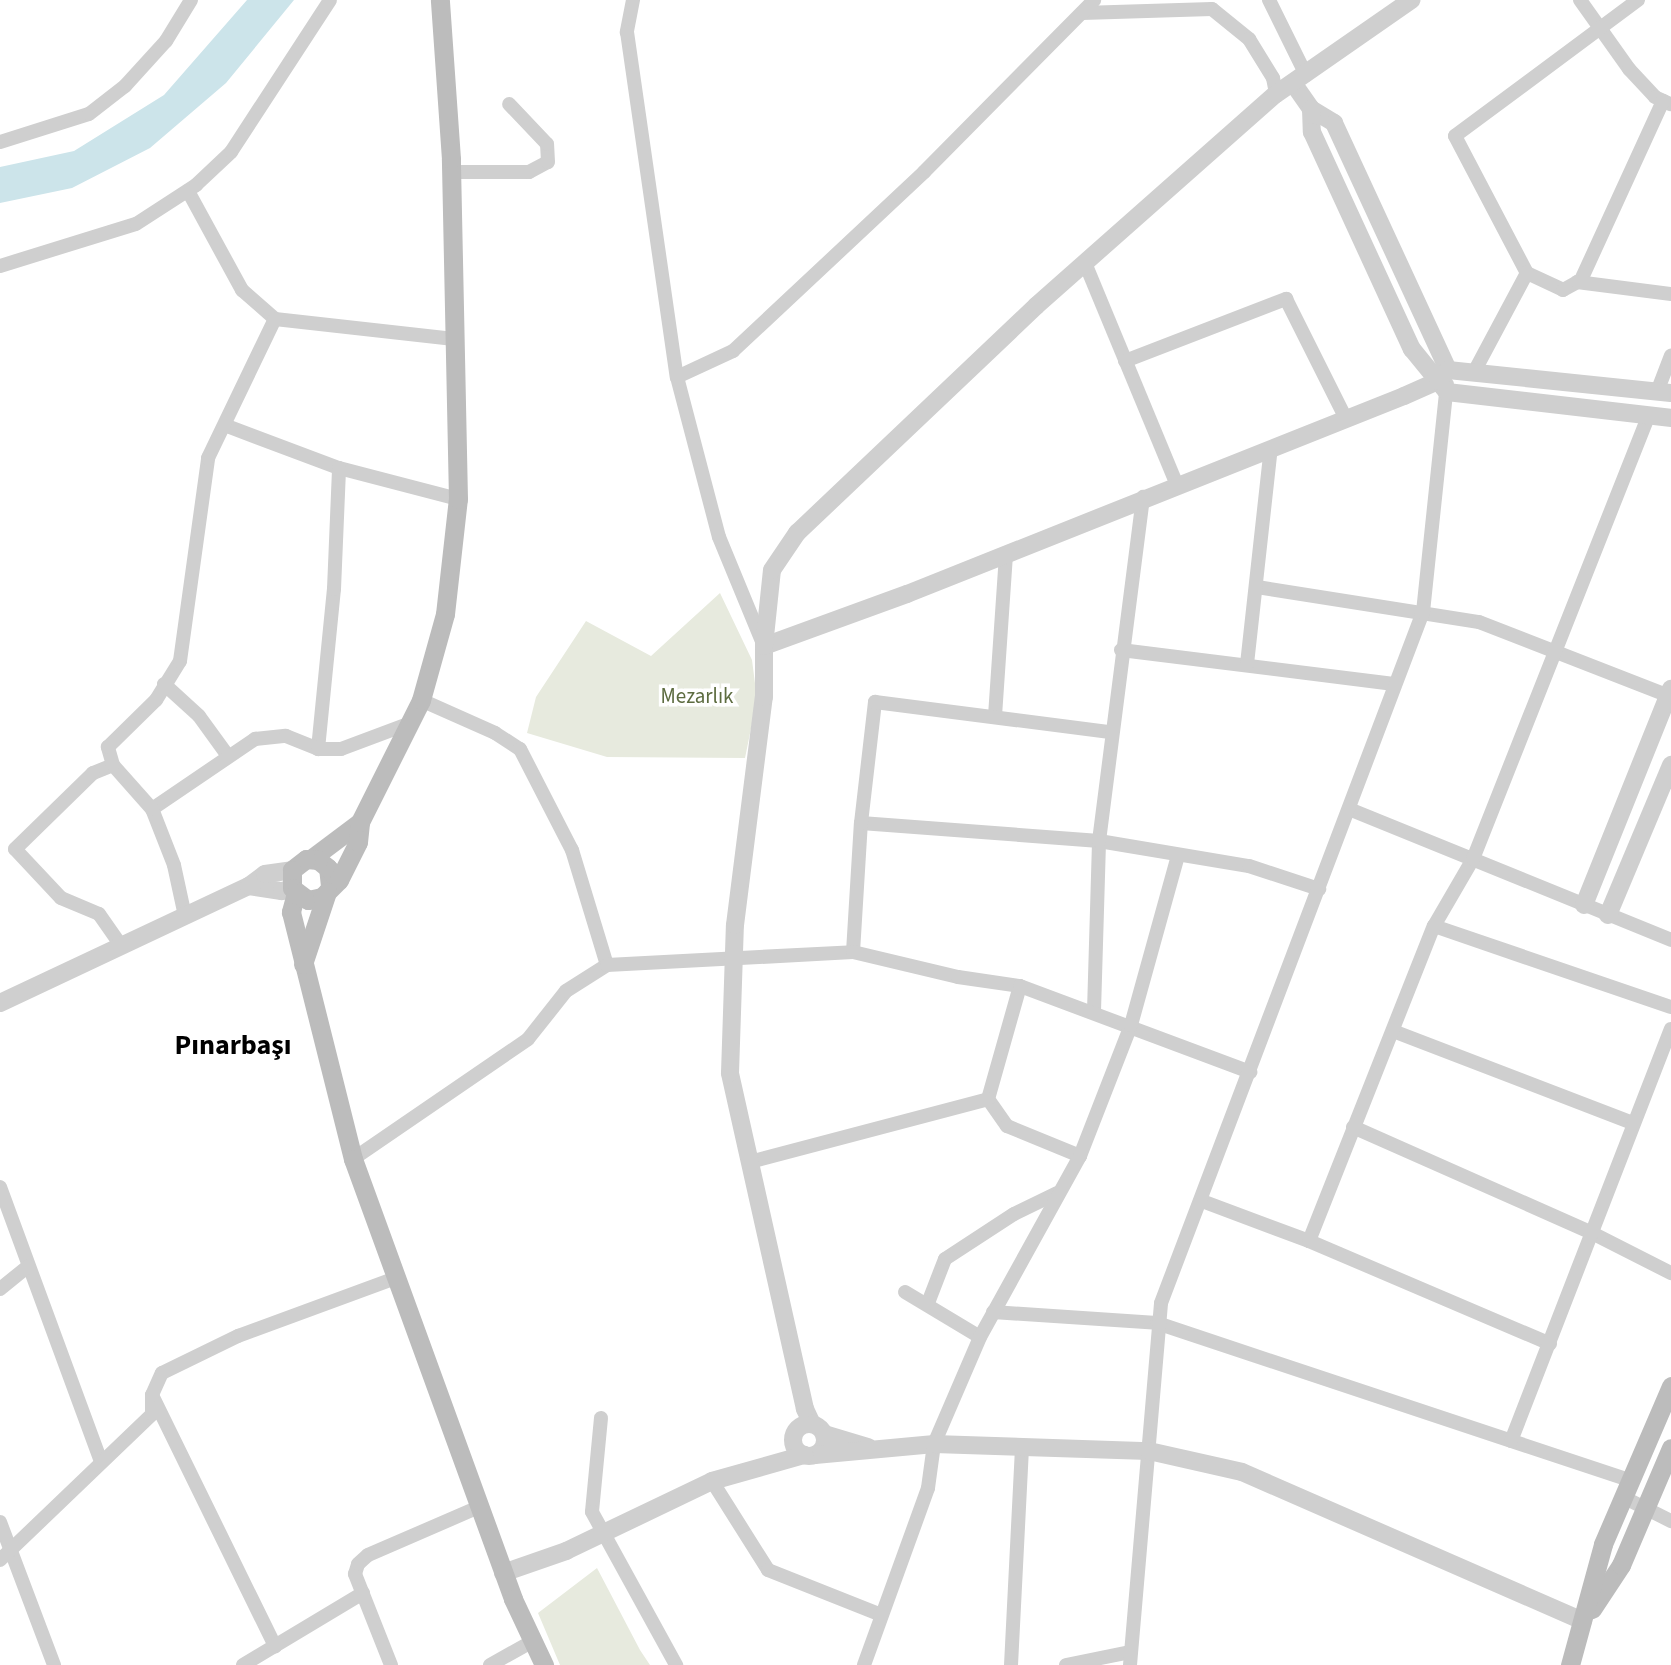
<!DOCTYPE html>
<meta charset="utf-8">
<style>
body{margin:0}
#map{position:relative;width:1671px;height:1665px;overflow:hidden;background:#fff;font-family:"Source Sans 3",sans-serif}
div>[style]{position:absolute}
.green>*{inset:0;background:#e7eade}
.water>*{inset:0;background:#cce4ea}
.minor>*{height:14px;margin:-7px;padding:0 7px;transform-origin:7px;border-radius:7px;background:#cfcfcf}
.tertiary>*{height:18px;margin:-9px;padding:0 9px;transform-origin:9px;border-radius:9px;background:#cfcfcf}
.tertiary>.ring{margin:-9px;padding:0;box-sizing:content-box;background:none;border:18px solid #cfcfcf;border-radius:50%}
.secondary>*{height:19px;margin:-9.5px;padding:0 9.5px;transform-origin:9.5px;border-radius:9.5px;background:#bcbcbc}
span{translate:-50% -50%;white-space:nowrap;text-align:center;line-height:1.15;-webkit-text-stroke:7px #fff;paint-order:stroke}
.park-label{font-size:21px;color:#5d6c40}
.district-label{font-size:28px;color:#000;font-weight:700}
</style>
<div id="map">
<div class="green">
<i style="clip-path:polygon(720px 593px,752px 660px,757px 699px,745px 758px,607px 757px,527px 733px,536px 697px,586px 621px,651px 656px)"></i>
<i style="clip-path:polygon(597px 1568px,640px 1650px,650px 1665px,560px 1665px,538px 1613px)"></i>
</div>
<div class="water">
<i style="clip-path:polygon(247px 0,294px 0,226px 83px,150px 148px,72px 188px,0 203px,0 167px,74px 151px,164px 95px)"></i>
</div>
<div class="minor">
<i style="left:633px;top:0;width:33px;rotate:101deg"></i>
<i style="left:627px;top:32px;width:349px;rotate:81.8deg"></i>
<i style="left:677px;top:377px;width:165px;rotate:75.3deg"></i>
<i style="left:719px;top:537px;width:118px;rotate:67.6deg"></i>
<i style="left:1269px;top:0;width:84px;rotate:63.7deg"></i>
<i style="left:1580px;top:0;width:85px;rotate:54.6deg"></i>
<i style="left:1629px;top:69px;width:38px;rotate:47deg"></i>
<i style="left:1655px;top:97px;width:17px;rotate:25deg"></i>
<i style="left:1638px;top:0;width:228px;rotate:143.4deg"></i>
<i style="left:1455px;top:136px;width:155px;rotate:62.3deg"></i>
<i style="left:1527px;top:273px;width:40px;rotate:25deg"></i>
<i style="left:1563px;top:290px;width:21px;rotate:-29deg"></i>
<i style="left:1581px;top:280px;width:197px;rotate:-65.4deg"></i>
<i style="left:1082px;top:13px;width:130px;rotate:-1.8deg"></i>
<i style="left:1212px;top:9px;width:48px;rotate:39deg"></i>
<i style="left:1249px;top:39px;width:46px;rotate:58.4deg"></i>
<i style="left:1273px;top:78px;width:16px;rotate:79deg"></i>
<i style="left:0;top:142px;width:93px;rotate:-17.5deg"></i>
<i style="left:89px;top:114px;width:46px;rotate:-37.9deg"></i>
<i style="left:125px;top:86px;width:61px;rotate:-47.7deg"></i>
<i style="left:166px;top:41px;width:48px;rotate:-58.6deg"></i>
<i style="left:451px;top:172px;width:78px"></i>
<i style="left:529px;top:172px;width:21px;rotate:-28deg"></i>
<i style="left:548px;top:162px;width:18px;rotate:-93deg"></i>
<i style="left:547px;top:144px;width:55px;rotate:-133.5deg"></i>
<i style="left:188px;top:191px;width:113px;rotate:61.4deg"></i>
<i style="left:242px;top:290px;width:44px;rotate:41.3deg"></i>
<i style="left:275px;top:319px;width:180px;rotate:6.4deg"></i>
<i style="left:1085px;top:263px;width:238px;rotate:67.5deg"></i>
<i style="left:0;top:266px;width:142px;rotate:-17.2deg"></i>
<i style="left:136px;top:224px;width:72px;rotate:-33deg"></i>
<i style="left:196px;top:185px;width:48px;rotate:-43.3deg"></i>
<i style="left:231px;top:152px;width:181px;rotate:-56.9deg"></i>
<i style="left:1577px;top:282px;width:95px;rotate:7.3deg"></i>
<i style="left:1125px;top:361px;width:173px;rotate:-21.1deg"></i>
<i style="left:1286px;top:299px;width:134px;rotate:63.4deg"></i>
<i style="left:1473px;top:374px;width:115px;rotate:-61.9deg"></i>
<i style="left:677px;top:377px;width:62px;rotate:-24.9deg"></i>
<i style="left:733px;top:351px;width:262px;rotate:-43.1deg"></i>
<i style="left:924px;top:172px;width:242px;rotate:-45.3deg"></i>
<i style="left:1657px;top:392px;width:39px;rotate:-69deg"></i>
<i style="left:227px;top:426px;width:120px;rotate:20.6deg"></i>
<i style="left:339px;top:468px;width:123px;rotate:14.6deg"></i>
<i style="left:1257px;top:587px;width:225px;rotate:9deg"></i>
<i style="left:1479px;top:622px;width:206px;rotate:21.3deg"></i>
<i style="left:1121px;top:650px;width:275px;rotate:7.1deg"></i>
<i style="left:1247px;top:664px;width:217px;rotate:-83.7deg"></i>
<i style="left:164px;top:684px;width:47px;rotate:42.4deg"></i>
<i style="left:199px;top:716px;width:49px;rotate:54.1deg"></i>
<i style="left:421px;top:700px;width:81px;rotate:24deg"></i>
<i style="left:495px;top:733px;width:30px;rotate:33deg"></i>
<i style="left:520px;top:749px;width:114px;rotate:62.8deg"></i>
<i style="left:572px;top:850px;width:120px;rotate:73.1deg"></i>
<i style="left:995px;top:716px;width:163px;rotate:-86.1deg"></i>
<i style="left:318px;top:749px;width:161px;rotate:-84.3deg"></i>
<i style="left:334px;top:589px;width:121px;rotate:-87.6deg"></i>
<i style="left:113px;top:765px;width:22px;rotate:158deg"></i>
<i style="left:93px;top:773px;width:109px;rotate:135.7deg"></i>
<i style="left:15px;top:849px;width:67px;rotate:46.8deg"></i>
<i style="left:61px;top:898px;width:41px;rotate:22.8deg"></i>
<i style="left:99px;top:914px;width:39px;rotate:55deg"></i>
<i style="left:152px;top:809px;width:125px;rotate:-34.2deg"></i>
<i style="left:255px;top:739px;width:31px;rotate:-6deg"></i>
<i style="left:286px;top:736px;width:35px;rotate:22deg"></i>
<i style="left:318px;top:749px;width:23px"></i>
<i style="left:341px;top:749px;width:72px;rotate:-20.5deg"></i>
<i style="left:1349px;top:809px;width:348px;rotate:22.1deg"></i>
<i style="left:861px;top:823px;width:239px;rotate:4.3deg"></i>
<i style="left:1099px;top:841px;width:152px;rotate:9.5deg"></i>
<i style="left:1249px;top:866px;width:74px;rotate:18.2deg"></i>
<i style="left:185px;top:916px;width:52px;rotate:-102.2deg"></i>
<i style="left:174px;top:865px;width:60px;rotate:-111.4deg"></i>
<i style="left:152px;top:809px;width:59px;rotate:-131.6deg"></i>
<i style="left:113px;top:765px;width:19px;rotate:-106deg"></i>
<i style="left:108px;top:747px;width:67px;rotate:-44.4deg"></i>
<i style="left:156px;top:700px;width:46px;rotate:-58.4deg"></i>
<i style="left:180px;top:661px;width:205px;rotate:-82.1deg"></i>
<i style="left:208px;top:458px;width:154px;rotate:-64.3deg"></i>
<i style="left:1434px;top:926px;width:250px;rotate:18.9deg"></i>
<i style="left:853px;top:952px;width:129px;rotate:-86.5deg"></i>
<i style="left:861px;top:823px;width:122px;rotate:-83.4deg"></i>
<i style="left:875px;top:702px;width:237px;rotate:7.3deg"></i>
<i style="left:1020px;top:986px;width:117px;rotate:105.8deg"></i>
<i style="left:988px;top:1099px;width:33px;rotate:55deg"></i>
<i style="left:1007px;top:1126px;width:79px;rotate:22.3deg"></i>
<i style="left:1094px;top:1011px;width:170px;rotate:-88.3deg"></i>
<i style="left:1099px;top:841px;width:347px;rotate:-82.7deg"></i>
<i style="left:1393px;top:1031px;width:257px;rotate:21deg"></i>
<i style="left:1353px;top:1127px;width:261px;rotate:23.9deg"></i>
<i style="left:1592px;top:1233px;width:89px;rotate:26.9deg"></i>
<i style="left:353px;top:1159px;width:212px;rotate:-34.4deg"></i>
<i style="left:528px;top:1039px;width:61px;rotate:-51.6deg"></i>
<i style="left:566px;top:991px;width:49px;rotate:-32.4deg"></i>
<i style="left:607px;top:965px;width:246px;rotate:-3deg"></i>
<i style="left:853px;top:952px;width:108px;rotate:13.4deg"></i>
<i style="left:958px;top:977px;width:63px;rotate:8.3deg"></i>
<i style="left:1020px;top:986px;width:246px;rotate:20.5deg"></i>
<i style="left:750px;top:1162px;width:246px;rotate:-14.8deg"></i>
<i style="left:0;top:1187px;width:293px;rotate:69.8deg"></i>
<i style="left:1202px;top:1201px;width:114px;rotate:20.5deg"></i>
<i style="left:1309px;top:1241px;width:262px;rotate:23.1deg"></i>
<i style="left:1309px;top:1241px;width:339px;rotate:-68.4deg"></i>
<i style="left:1434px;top:926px;width:78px;rotate:-59.8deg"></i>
<i style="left:1473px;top:859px;width:478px;rotate:-68.4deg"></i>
<i style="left:0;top:1289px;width:36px;rotate:-39deg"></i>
<i style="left:905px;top:1292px;width:87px;rotate:31deg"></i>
<i style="left:928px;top:1303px;width:47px;rotate:-68.9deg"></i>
<i style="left:945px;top:1259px;width:82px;rotate:-33.1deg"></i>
<i style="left:1014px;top:1214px;width:48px;rotate:-26deg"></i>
<i style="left:993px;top:1312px;width:164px;rotate:3.8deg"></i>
<i style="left:1157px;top:1323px;width:498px;rotate:18.4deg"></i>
<i style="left:152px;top:1395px;width:280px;rotate:63.9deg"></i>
<i style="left:601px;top:1418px;width:94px;rotate:95.5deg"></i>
<i style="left:592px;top:1512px;width:175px;rotate:61.2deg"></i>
<i style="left:1511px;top:1441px;width:442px;rotate:-68.8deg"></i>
<i style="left:712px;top:1481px;width:105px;rotate:57.8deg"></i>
<i style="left:768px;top:1570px;width:122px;rotate:21.7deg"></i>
<i style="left:1623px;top:1497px;width:54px;rotate:26.6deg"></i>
<i style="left:0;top:1522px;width:153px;rotate:69.3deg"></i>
<i style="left:0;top:1560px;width:211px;rotate:-43.8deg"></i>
<i style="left:152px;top:1414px;width:19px;rotate:-90deg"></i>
<i style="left:152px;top:1395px;width:24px;rotate:-66deg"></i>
<i style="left:162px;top:1373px;width:85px;rotate:-26deg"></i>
<i style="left:238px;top:1336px;width:168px;rotate:-20.2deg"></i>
<i style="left:243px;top:1665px;width:140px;rotate:-31deg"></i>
<i style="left:391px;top:1665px;width:98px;rotate:-111.6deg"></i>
<i style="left:355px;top:1574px;width:10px;rotate:-73deg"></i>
<i style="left:358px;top:1564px;width:13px;rotate:-42deg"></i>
<i style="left:368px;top:1555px;width:121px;rotate:-23.4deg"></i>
<i style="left:490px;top:1665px;width:49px;rotate:-29.2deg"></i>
<i style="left:864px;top:1665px;width:188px;rotate:-70.1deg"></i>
<i style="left:928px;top:1488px;width:44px;rotate:-82.2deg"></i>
<i style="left:934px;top:1444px;width:116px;rotate:-66.7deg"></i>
<i style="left:980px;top:1337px;width:207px;rotate:-61.1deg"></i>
<i style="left:1080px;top:1156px;width:141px;rotate:-68.7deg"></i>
<i style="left:1131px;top:1025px;width:176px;rotate:-74.5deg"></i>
<i style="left:1011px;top:1665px;width:220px;rotate:-87.1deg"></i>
<i style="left:1066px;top:1665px;width:65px;rotate:-11.5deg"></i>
<i style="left:1130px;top:1665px;width:363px;rotate:-85.1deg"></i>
<i style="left:1161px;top:1303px;width:739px;rotate:-69.24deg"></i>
<i style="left:1423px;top:612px;width:229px;rotate:-84deg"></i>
</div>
<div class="tertiary">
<i style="left:1293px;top:83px;width:32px;rotate:55deg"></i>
<i style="left:1311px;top:109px;width:27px;rotate:31deg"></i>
<i style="left:1334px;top:123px;width:272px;rotate:65.2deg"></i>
<i style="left:1448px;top:370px;width:224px;rotate:5.9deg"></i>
<i style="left:1311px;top:109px;width:23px;rotate:88deg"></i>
<i style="left:1312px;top:132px;width:239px;rotate:65.3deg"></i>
<i style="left:1412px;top:349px;width:55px;rotate:50.9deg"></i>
<i style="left:1447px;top:392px;width:226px;rotate:6.6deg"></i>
<i style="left:764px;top:646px;width:152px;rotate:-20deg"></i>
<i style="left:907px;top:594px;width:535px;rotate:-21.72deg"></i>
<i style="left:1404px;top:396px;width:37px;rotate:-24deg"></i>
<i style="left:1438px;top:381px;width:15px;rotate:-48deg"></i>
<i style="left:249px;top:886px;width:33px;rotate:9deg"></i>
<i style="left:282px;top:891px;width:10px;rotate:-17deg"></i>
<i style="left:1584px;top:905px;width:233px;rotate:-68.1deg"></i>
<i style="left:1608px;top:915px;width:163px;rotate:-67.2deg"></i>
<i style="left:0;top:1003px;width:275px;rotate:-25.2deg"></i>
<i style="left:249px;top:886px;width:20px;rotate:-37deg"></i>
<i style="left:265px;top:874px;width:27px;rotate:-8deg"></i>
<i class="ring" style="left:793px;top:1424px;width:14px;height:14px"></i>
<i style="left:812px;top:1424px;width:17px;rotate:-115deg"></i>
<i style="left:805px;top:1409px;width:344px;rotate:-102.6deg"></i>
<i style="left:730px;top:1073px;width:148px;rotate:-88.1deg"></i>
<i style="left:735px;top:925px;width:230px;rotate:-82.8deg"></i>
<i style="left:764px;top:697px;width:51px;rotate:-90deg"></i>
<i style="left:764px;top:646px;width:76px;rotate:-84deg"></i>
<i style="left:772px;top:570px;width:45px;rotate:-56deg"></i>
<i style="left:797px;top:533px;width:330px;rotate:-43.5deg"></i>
<i style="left:1036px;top:306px;width:320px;rotate:-41.5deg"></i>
<i style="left:1276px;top:94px;width:165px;rotate:-34.8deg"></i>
<i style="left:824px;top:1434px;width:46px;rotate:16.5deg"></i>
<i style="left:815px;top:1455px;width:120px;rotate:-5.3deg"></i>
<i style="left:934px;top:1444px;width:215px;rotate:1.9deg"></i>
<i style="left:1149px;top:1451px;width:95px;rotate:12.7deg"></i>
<i style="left:1242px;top:1472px;width:372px;rotate:23.6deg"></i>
<i style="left:503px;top:1573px;width:67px;rotate:-19.2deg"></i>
<i style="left:566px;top:1551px;width:162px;rotate:-25.6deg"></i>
<i style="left:712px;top:1481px;width:96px;rotate:-15.8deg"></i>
</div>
<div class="secondary">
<i style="left:312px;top:858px;width:60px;rotate:-36.9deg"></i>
<i style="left:330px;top:886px;width:18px;rotate:-96deg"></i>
<i style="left:328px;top:868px;width:13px;rotate:-141deg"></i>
<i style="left:318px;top:860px;width:12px;rotate:-175deg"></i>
<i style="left:306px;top:859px;width:18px;rotate:142deg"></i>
<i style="left:292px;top:870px;width:18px;rotate:90deg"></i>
<i style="left:292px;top:888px;width:20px;rotate:37deg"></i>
<i style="left:308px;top:900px;width:14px;rotate:-12deg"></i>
<i style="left:322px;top:897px;width:24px;rotate:-45deg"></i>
<i style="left:339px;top:880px;width:42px;rotate:-63.4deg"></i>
<i style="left:358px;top:842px;width:20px;rotate:-84deg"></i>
<i style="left:360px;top:822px;width:136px;rotate:-63.4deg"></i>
<i style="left:421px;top:700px;width:89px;rotate:-74.4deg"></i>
<i style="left:445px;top:614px;width:116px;rotate:-83.6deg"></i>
<i style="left:458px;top:499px;width:340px;rotate:-91.2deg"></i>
<i style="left:451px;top:159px;width:159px;rotate:-94deg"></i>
<i style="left:296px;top:893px;width:20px;rotate:105deg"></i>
<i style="left:291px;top:912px;width:255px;rotate:75.9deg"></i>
<i style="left:353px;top:1159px;width:468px;rotate:70deg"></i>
<i style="left:513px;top:1599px;width:73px;rotate:64.8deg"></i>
<i style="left:303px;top:964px;width:76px;rotate:-71.6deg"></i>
<i style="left:1592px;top:1609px;width:53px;rotate:-56.6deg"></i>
<i style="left:1621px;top:1565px;width:127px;rotate:-66.9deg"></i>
<i style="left:1570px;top:1665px;width:125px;rotate:-74.7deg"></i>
<i style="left:1603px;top:1544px;width:172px;rotate:-66.7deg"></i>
</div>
<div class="park-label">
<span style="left:697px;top:696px">Mezarlık</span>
</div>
<div class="district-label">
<span style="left:233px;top:1045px">Pınarbaşı</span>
</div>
</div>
